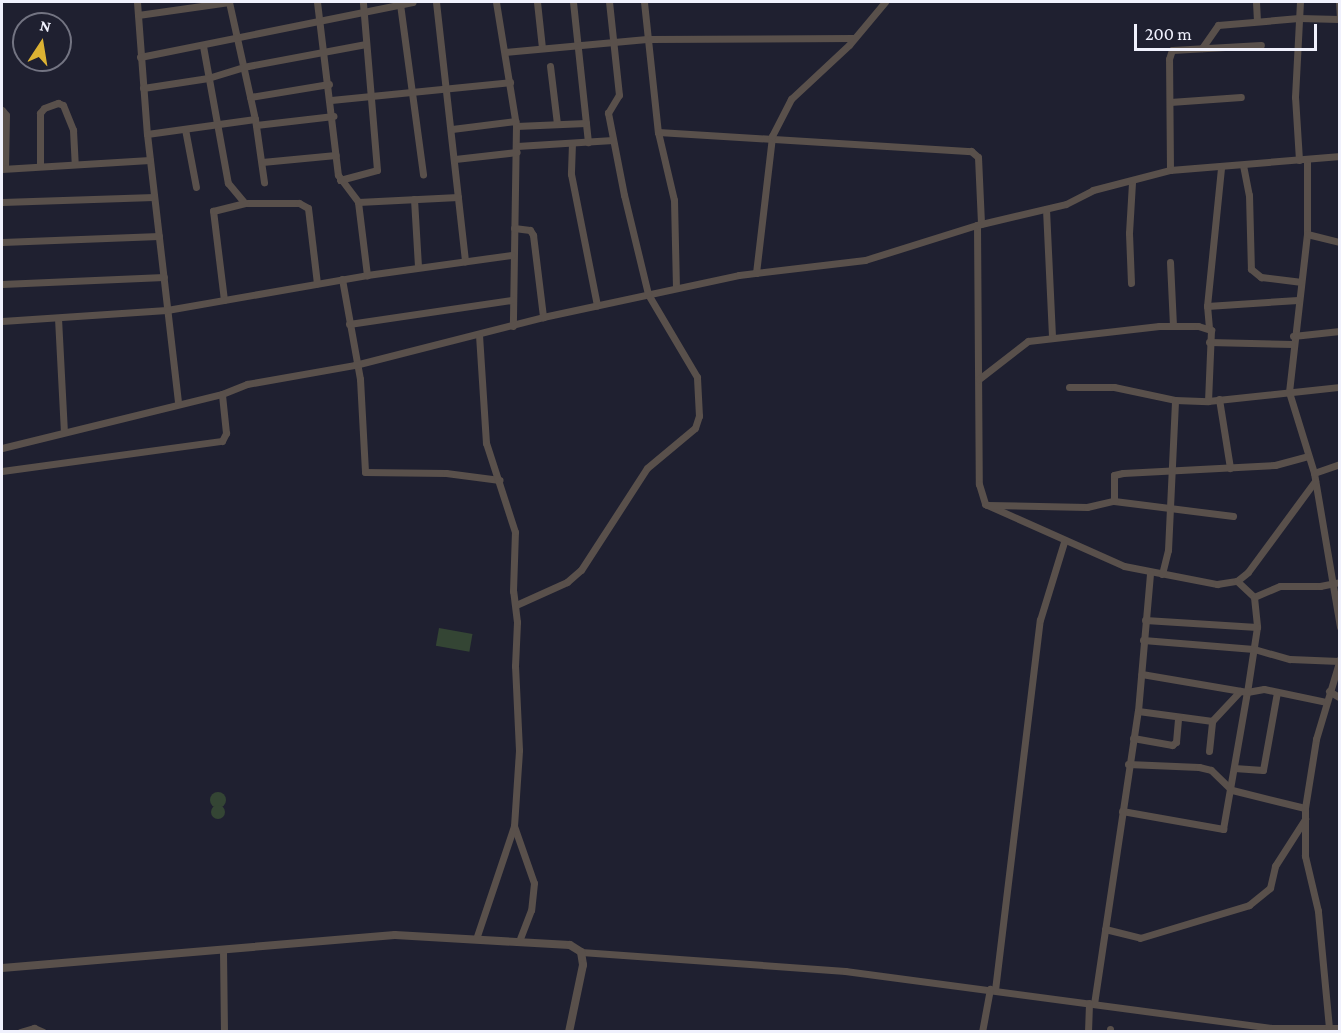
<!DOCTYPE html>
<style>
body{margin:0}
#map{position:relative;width:1341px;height:1033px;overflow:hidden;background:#1f2030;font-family:"Crimson Pro",serif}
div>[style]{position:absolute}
.green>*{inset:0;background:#344534;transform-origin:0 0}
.round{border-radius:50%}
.minor>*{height:7px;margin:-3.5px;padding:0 3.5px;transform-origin:3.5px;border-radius:3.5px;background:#59504b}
.tertiary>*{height:8px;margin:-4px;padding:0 4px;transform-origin:4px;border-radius:4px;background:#59504b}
span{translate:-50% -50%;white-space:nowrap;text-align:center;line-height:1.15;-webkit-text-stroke:6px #1f2030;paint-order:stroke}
.frame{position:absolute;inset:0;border:3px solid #f0f1fd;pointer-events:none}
.north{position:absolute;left:12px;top:12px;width:60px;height:60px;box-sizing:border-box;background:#1f2030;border:2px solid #737482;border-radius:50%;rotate:12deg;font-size:16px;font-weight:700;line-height:24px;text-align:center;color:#f0f1fd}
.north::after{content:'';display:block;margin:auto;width:21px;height:27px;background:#dcb233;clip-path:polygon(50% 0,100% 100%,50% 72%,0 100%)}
.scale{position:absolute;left:1134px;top:24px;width:183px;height:27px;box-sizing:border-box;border:3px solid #f0f1fd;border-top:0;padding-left:8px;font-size:18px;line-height:21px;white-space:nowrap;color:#f0f1fd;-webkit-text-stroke:4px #1f2030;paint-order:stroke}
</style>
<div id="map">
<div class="green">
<i style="left:439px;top:628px;width:34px;height:18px;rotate:10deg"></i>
<i class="round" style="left:210px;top:792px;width:16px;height:16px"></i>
<i class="round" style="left:211px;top:805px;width:14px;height:14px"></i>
</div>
<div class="minor">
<i style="left:137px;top:2px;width:132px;rotate:85.7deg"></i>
<i style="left:147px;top:134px;width:271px;rotate:83.4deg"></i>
<i style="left:229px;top:2px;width:120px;rotate:77.5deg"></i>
<i style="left:255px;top:119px;width:64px;rotate:81.9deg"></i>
<i style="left:317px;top:2px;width:174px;rotate:83.1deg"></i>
<i style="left:338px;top:175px;width:34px;rotate:53deg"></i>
<i style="left:358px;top:202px;width:74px;rotate:83deg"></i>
<i style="left:436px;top:2px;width:261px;rotate:83.6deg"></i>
<i style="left:496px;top:2px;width:126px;rotate:80.8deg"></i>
<i style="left:516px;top:126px;width:200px;rotate:90.9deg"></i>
<i style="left:537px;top:2px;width:46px;rotate:83.8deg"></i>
<i style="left:573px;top:2px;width:141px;rotate:83.9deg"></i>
<i style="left:644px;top:2px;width:131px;rotate:83.9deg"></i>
<i style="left:658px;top:132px;width:70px;rotate:76.8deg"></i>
<i style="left:674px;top:200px;width:88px;rotate:88.7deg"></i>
<i style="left:1256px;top:2px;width:19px;rotate:87deg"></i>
<i style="left:400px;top:4px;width:172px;rotate:82.3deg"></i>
<i style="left:138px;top:15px;width:92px;rotate:-8.1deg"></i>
<i style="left:203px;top:46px;width:139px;rotate:79.7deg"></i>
<i style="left:228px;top:183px;width:26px;rotate:50deg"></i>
<i style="left:245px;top:203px;width:54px"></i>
<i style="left:299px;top:203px;width:10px;rotate:29deg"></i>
<i style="left:308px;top:208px;width:76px;rotate:83.2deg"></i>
<i style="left:1202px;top:48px;width:28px;rotate:-55deg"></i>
<i style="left:1218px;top:25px;width:81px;rotate:-4.9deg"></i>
<i style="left:1299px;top:18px;width:40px;rotate:1.4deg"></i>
<i style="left:1339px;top:19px;width:1px"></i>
<i style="left:1340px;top:19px;width:17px;rotate:-93deg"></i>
<i style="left:505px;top:52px;width:145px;rotate:-5.2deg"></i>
<i style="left:649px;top:39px;width:205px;rotate:-0.3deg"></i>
<i style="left:140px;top:57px;width:278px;rotate:-11.4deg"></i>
<i style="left:550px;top:66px;width:58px;rotate:83.1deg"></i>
<i style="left:143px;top:88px;width:66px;rotate:-8.7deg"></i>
<i style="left:208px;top:78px;width:37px;rotate:-17deg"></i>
<i style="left:243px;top:67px;width:125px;rotate:-10.6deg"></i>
<i style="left:250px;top:97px;width:80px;rotate:-9.3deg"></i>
<i style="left:331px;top:100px;width:180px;rotate:-5.7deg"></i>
<i style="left:1170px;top:102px;width:71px;rotate:-4deg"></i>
<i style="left:2px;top:110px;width:6px;rotate:51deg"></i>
<i style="left:6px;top:115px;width:53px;rotate:91.1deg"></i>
<i style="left:256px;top:125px;width:78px;rotate:-6.7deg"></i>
<i style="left:516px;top:126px;width:70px;rotate:-2.5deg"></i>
<i style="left:185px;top:129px;width:59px;rotate:79.3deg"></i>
<i style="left:452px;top:129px;width:64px;rotate:-7.1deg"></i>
<i style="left:658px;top:132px;width:314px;rotate:3.5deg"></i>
<i style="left:971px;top:151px;width:9px;rotate:41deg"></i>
<i style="left:978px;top:157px;width:67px;rotate:87.4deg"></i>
<i style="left:147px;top:134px;width:109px;rotate:-7.9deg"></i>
<i style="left:572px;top:143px;width:31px;rotate:92deg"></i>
<i style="left:571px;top:174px;width:134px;rotate:78.8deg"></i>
<i style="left:517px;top:146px;width:96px;rotate:-3.6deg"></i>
<i style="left:455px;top:159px;width:62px;rotate:-6.4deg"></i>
<i style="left:1307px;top:159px;width:75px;rotate:90deg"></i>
<i style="left:1307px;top:234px;width:159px;rotate:96.5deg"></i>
<i style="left:1289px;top:392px;width:85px;rotate:72.8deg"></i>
<i style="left:1314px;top:473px;width:156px;rotate:80.4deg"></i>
<i style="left:1299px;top:160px;width:63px;rotate:-93.6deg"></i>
<i style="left:1295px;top:97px;width:95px;rotate:-87deg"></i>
<i style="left:262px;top:162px;width:74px;rotate:-5.4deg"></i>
<i style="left:40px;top:164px;width:51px;rotate:-90deg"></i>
<i style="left:40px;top:113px;width:6px;rotate:-51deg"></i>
<i style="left:44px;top:108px;width:15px;rotate:-20deg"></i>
<i style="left:58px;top:103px;width:5px;rotate:22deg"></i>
<i style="left:63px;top:105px;width:27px;rotate:68deg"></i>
<i style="left:73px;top:130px;width:33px;rotate:87deg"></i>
<i style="left:1243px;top:165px;width:31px;rotate:79deg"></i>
<i style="left:1249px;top:195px;width:74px;rotate:88.5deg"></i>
<i style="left:1251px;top:269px;width:13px;rotate:39deg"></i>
<i style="left:1261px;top:277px;width:39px;rotate:7deg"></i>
<i style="left:2px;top:169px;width:148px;rotate:-3.5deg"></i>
<i style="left:1170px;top:170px;width:111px;rotate:-90.5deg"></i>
<i style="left:1169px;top:59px;width:9px;rotate:-72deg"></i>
<i style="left:1172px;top:50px;width:89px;rotate:-3.2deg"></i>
<i style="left:340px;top:180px;width:38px;rotate:-15deg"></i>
<i style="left:377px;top:170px;width:169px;rotate:-94.8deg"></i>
<i style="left:414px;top:199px;width:68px;rotate:86.6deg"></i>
<i style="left:2px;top:202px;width:152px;rotate:-1.9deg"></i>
<i style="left:358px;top:202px;width:100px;rotate:-2.9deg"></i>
<i style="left:1046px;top:209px;width:128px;rotate:87.3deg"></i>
<i style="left:977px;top:225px;width:259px;rotate:89.6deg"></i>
<i style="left:979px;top:484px;width:21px;rotate:73deg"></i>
<i style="left:985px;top:504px;width:152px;rotate:24deg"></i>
<i style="left:1124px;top:566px;width:95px;rotate:11deg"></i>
<i style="left:1217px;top:584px;width:20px;rotate:-9deg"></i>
<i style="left:1237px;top:581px;width:14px;rotate:-39deg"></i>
<i style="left:1248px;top:572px;width:113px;rotate:-53.6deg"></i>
<i style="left:514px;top:228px;width:16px;rotate:7deg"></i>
<i style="left:530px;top:230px;width:6px;rotate:59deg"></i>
<i style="left:533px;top:235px;width:83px;rotate:83deg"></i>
<i style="left:1307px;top:234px;width:34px;rotate:14deg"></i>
<i style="left:2px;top:242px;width:157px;rotate:-2.2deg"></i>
<i style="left:1170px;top:262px;width:64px;rotate:87.3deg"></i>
<i style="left:756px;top:273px;width:138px;rotate:-83.3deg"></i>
<i style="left:772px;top:136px;width:42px;rotate:-62.8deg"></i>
<i style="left:791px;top:99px;width:79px;rotate:-43deg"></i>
<i style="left:849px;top:45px;width:56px;rotate:-50.1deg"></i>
<i style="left:342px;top:279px;width:102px;rotate:79.8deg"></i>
<i style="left:360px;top:379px;width:93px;rotate:86.9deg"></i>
<i style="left:365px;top:472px;width:81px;rotate:0.7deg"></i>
<i style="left:446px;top:473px;width:54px;rotate:7.4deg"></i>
<i style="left:1131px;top:283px;width:50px;rotate:-92.3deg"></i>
<i style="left:1129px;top:233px;width:51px;rotate:-86.6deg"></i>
<i style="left:2px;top:284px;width:162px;rotate:-2.5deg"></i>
<i style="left:224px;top:300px;width:90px;rotate:-97deg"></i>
<i style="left:213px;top:211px;width:33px;rotate:-14deg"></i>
<i style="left:1207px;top:306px;width:91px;rotate:-3.8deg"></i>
<i style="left:58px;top:318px;width:114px;rotate:87deg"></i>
<i style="left:2px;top:321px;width:165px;rotate:-3.8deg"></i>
<i style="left:167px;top:310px;width:203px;rotate:-9.9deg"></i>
<i style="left:367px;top:275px;width:146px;rotate:-7.9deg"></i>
<i style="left:349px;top:324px;width:165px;rotate:-8.4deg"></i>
<i style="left:1209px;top:328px;width:22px;rotate:-95deg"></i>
<i style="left:1207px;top:306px;width:140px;rotate:-84.2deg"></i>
<i style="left:1293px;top:336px;width:47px;rotate:-6.1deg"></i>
<i style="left:1209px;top:342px;width:83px;rotate:1.4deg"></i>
<i style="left:979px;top:379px;width:62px;rotate:-37.8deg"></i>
<i style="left:1028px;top:341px;width:132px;rotate:-6.5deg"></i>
<i style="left:1159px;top:326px;width:39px"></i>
<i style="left:1198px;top:326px;width:14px;rotate:17deg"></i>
<i style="left:1211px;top:330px;width:71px;rotate:92.4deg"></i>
<i style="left:1069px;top:387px;width:45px"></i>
<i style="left:1114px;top:387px;width:62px;rotate:12deg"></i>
<i style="left:1175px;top:400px;width:33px;rotate:2deg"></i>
<i style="left:1208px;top:401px;width:133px;rotate:-6.1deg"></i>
<i style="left:1219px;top:399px;width:70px;rotate:80.9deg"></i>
<i style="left:2px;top:448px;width:227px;rotate:-13.8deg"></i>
<i style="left:222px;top:394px;width:27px;rotate:-22deg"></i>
<i style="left:247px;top:384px;width:110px;rotate:-10deg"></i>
<i style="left:355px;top:365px;width:194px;rotate:-14.3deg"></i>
<i style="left:543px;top:317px;width:200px;rotate:-12.1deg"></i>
<i style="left:739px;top:275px;width:127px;rotate:-6.8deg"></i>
<i style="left:865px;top:260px;width:117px;rotate:-17.4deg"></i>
<i style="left:977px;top:225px;width:91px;rotate:-13.3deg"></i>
<i style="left:1066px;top:204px;width:30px;rotate:-27deg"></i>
<i style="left:1093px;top:190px;width:80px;rotate:-14.6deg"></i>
<i style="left:1170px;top:170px;width:171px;rotate:-4.7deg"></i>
<i style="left:2px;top:471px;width:222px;rotate:-7.8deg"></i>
<i style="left:222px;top:441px;width:9px;rotate:-63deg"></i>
<i style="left:226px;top:433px;width:39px;rotate:-96deg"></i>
<i style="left:1314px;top:473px;width:28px;rotate:-19deg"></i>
<i style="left:1114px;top:501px;width:120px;rotate:7.2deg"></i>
<i style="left:987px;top:505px;width:100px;rotate:1.1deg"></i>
<i style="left:1087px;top:507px;width:28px;rotate:-13deg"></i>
<i style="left:1114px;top:501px;width:26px;rotate:-90deg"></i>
<i style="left:1114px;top:475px;width:9px;rotate:-13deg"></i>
<i style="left:1123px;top:473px;width:152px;rotate:-3deg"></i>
<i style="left:1275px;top:465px;width:34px;rotate:-15deg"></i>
<i style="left:1162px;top:574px;width:25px;rotate:-76deg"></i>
<i style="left:1168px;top:550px;width:150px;rotate:-87.3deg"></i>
<i style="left:1237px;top:581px;width:23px;rotate:43deg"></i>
<i style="left:1254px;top:597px;width:30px;rotate:84deg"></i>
<i style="left:1257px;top:627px;width:66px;rotate:98.7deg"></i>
<i style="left:1247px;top:692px;width:17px;rotate:-10deg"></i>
<i style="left:1264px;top:689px;width:63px;rotate:11.8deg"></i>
<i style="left:1254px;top:597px;width:28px;rotate:-23deg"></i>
<i style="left:1280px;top:586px;width:40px"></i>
<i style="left:1320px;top:586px;width:20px;rotate:-11deg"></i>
<i style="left:516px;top:605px;width:56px;rotate:-24.3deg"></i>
<i style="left:567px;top:582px;width:18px;rotate:-41deg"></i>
<i style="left:581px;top:570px;width:121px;rotate:-57.1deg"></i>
<i style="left:647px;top:468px;width:62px;rotate:-39.8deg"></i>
<i style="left:695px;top:428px;width:13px;rotate:-72deg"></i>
<i style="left:699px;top:416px;width:39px;rotate:-93deg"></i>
<i style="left:697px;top:377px;width:96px;rotate:-120.6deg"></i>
<i style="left:648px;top:294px;width:102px;rotate:-103.6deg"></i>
<i style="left:624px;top:195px;width:84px;rotate:-101deg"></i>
<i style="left:608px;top:113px;width:21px;rotate:-59deg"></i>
<i style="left:619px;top:95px;width:94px;rotate:-96.1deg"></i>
<i style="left:1145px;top:620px;width:112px;rotate:3.6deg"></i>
<i style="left:1143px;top:640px;width:111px;rotate:4.6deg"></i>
<i style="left:1254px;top:649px;width:37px;rotate:16deg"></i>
<i style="left:1290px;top:659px;width:49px;rotate:2.3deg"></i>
<i style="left:1329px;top:691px;width:13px;rotate:32deg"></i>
<i style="left:1138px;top:711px;width:75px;rotate:7.7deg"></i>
<i style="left:1212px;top:721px;width:41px;rotate:-47deg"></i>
<i style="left:1133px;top:738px;width:40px;rotate:10deg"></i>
<i style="left:1172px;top:745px;width:5px;rotate:-37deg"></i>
<i style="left:1176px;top:742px;width:25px;rotate:-85deg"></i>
<i style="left:1209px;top:751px;width:30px;rotate:-84deg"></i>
<i style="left:1128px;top:764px;width:71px;rotate:2.4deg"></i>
<i style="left:1199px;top:767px;width:12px;rotate:14deg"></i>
<i style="left:1211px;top:770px;width:29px;rotate:44deg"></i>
<i style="left:1232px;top:790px;width:75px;rotate:13.9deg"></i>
<i style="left:1234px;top:768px;width:29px;rotate:4deg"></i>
<i style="left:1263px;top:770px;width:79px;rotate:-79.8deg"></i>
<i style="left:1122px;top:811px;width:103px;rotate:10.1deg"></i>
<i style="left:1223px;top:829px;width:139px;rotate:-80.1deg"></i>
<i style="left:1247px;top:692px;width:107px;rotate:-170.3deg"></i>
<i style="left:514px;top:826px;width:60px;rotate:70.7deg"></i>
<i style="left:534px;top:883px;width:27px;rotate:96deg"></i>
<i style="left:531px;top:910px;width:33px;rotate:111deg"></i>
<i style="left:1105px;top:929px;width:36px;rotate:14deg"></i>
<i style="left:1140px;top:938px;width:114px;rotate:-16.8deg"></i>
<i style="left:1249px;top:905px;width:27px;rotate:-39deg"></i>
<i style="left:1270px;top:888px;width:23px;rotate:-77deg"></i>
<i style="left:1275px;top:866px;width:56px;rotate:-57.4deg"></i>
<i style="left:476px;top:939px;width:119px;rotate:-71.4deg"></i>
<i style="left:514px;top:826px;width:76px;rotate:-86.2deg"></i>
<i style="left:519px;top:750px;width:84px;rotate:-92.7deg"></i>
<i style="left:515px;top:666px;width:44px;rotate:-87.4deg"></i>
<i style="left:517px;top:622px;width:31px;rotate:-97deg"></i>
<i style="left:513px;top:591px;width:59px;rotate:-88.1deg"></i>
<i style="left:515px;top:532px;width:94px;rotate:-108deg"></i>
<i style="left:486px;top:443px;width:107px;rotate:-93.7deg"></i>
<i style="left:223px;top:951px;width:81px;rotate:89.3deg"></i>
<i style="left:581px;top:952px;width:265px;rotate:4.1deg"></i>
<i style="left:845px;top:971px;width:430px;rotate:7.6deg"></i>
<i style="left:1271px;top:1028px;width:69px"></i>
<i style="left:995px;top:990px;width:373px;rotate:-83.1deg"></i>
<i style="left:1040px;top:620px;width:82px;rotate:-72.9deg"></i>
<i style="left:1094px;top:1004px;width:296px;rotate:-81.5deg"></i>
<i style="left:1138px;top:711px;width:138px;rotate:-85deg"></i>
<i style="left:1329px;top:1028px;width:118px;rotate:-95.4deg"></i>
<i style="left:1318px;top:911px;width:57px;rotate:-103.3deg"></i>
<i style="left:1305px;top:856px;width:48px;rotate:-90deg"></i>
<i style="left:1305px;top:808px;width:70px;rotate:-80.9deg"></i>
<i style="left:1316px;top:739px;width:84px;rotate:-73.3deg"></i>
<i style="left:1110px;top:1029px;width:3px;rotate:90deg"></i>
<i style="left:20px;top:1032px;width:15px;rotate:-16deg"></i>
<i style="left:34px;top:1028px;width:10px;rotate:24deg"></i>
<i style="left:982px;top:1032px;width:44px;rotate:-79.5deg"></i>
<i style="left:1088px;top:1032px;width:29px;rotate:-88deg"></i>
</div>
<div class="tertiary">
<i style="left:2px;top:968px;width:394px;rotate:-4.8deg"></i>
<i style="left:395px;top:935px;width:175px;rotate:3.3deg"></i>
<i style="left:570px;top:945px;width:13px;rotate:32deg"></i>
<i style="left:581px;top:952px;width:13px;rotate:81deg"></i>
<i style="left:583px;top:965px;width:68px;rotate:101.8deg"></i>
</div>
<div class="frame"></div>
<div class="north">N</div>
<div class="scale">200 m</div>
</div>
